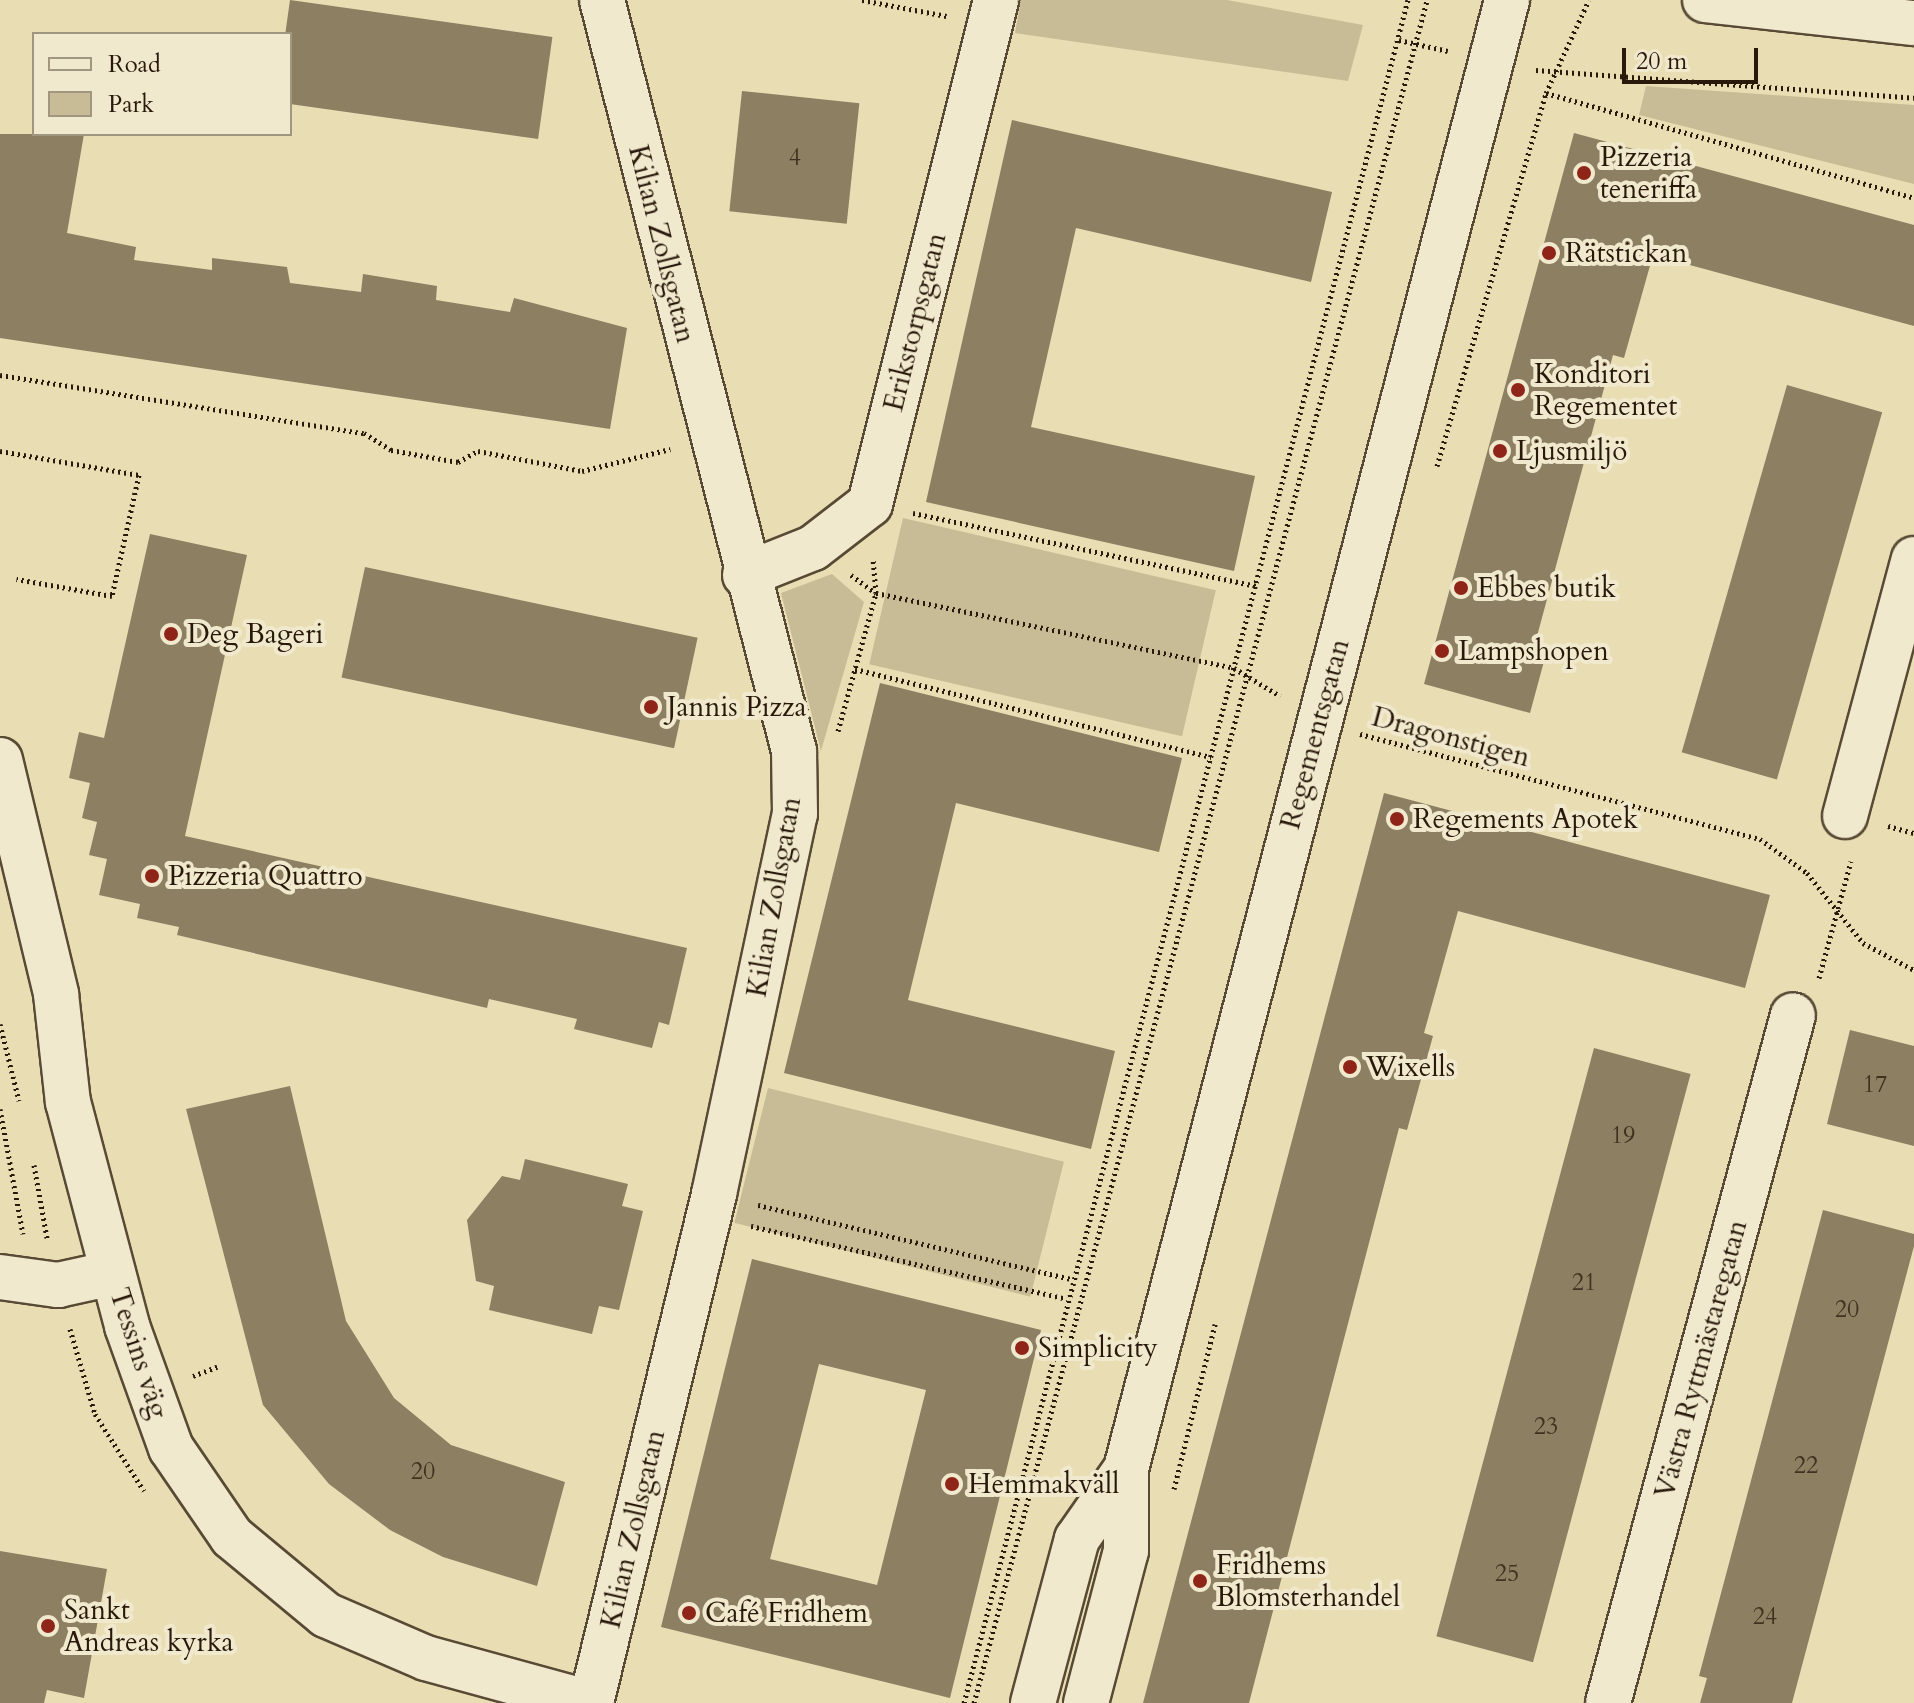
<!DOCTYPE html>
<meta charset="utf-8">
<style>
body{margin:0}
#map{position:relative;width:1914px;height:1703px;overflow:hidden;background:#e9ddb3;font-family:Cardo,serif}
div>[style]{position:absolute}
.green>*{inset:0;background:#c8bc96;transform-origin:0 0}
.building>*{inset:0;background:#8c7f62;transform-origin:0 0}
.path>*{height:5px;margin-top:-2.5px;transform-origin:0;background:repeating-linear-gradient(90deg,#28190a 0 2px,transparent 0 6px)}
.roads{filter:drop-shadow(2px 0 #584a34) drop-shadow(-2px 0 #584a34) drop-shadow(0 2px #584a34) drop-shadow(0 -2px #584a34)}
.minor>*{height:44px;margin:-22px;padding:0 22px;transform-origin:22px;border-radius:22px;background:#f1e9ce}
.tertiary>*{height:44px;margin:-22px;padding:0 22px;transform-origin:22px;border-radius:22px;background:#f1e9ce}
.dots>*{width:22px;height:22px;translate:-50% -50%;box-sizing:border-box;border:4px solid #f1e9ce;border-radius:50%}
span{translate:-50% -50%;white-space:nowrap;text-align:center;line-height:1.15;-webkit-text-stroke:8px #f1e9ce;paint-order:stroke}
.number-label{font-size:24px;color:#413220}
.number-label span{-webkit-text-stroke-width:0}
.poi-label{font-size:28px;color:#28190a}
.left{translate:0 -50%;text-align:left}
.street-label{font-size:28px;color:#28190a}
.legend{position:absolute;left:32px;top:32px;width:260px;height:104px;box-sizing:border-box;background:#f1e9ce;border:2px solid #a19680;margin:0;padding:10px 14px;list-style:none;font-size:24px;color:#28190a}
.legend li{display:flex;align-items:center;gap:16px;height:40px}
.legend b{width:40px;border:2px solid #a19680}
.scale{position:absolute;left:1622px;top:48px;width:136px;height:36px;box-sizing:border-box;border:4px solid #28190a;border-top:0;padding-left:10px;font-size:24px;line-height:28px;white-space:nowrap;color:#28190a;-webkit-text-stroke:6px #f1e9ce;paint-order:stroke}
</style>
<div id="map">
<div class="green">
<i style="clip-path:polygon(1021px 0,1227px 0,1363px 25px,1348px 81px,1015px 33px)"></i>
<i style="clip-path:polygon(1646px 86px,1914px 105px,1914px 184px,1639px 115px)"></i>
<i style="left:903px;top:518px;width:321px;height:150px;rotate:13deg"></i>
<i style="clip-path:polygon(832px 574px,864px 602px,821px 751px,781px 593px)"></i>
<i style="left:768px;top:1088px;width:305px;height:139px;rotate:14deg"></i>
</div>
<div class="building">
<i style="left:290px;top:0;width:265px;height:103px;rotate:8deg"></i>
<i style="left:742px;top:91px;width:118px;height:121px;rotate:6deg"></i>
<i style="clip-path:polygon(1012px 120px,1332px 192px,1311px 282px,1076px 228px,1031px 427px,1255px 476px,1234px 571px,926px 502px)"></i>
<i style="clip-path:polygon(1574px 133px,1914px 225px,1914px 326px,1653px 255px,1624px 358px,1613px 355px,1533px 651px,1546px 654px,1530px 713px,1424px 684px)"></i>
<i style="clip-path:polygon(0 134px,84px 134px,67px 233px,136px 247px,134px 260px,212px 270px,212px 258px,287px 267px,290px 283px,361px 292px,363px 274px,437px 286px,436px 300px,510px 312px,514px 298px,627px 328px,610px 429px,0 338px)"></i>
<i style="left:1787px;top:385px;width:99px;height:382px;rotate:16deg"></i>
<i style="clip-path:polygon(150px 534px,247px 555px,185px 836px,687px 948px,669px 1025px,659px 1022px,652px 1048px,574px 1029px,577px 1019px,489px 999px,487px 1008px,177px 935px,179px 927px,137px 918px,140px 904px,99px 895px,107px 859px,89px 855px,97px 822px,82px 818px,90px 783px,69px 778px,79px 732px,104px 738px)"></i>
<i style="left:365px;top:567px;width:340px;height:113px;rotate:12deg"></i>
<i style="clip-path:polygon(880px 683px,1182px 758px,1159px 852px,956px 803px,908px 1000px,1115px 1051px,1091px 1149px,784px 1073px)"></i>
<i style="clip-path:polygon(1384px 793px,1770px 895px,1745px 988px,1458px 911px,1424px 1033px,1433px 1036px,1407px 1130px,1399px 1128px,1249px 1703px,1143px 1703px)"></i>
<i style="clip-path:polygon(1850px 1030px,1914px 1046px,1914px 1146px,1827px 1124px)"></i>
<i style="left:1594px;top:1048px;width:100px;height:609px;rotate:15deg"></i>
<i style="clip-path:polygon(290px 1086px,346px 1321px,394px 1398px,451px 1445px,565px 1482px,537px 1586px,443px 1557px,390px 1530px,329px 1484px,263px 1405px,186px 1109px)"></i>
<i style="clip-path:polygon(525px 1159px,628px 1184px,622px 1206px,643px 1211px,619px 1310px,599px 1306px,592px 1334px,489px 1310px,494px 1286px,476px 1281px,467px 1220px,502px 1176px,520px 1180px)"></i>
<i style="clip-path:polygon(1823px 1210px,1914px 1234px,1914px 1246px,1792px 1703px,1700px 1703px,1707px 1678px,1699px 1676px)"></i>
<i style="clip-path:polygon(evenodd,752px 1259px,1041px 1330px,950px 1698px,661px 1627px,752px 1259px,819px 1364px,926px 1390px,877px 1585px,770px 1559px,819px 1364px)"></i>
<i style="clip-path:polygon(0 1551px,107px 1569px,84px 1698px,47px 1690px,44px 1703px,0 1703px)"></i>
</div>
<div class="path">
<i style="left:862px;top:0;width:86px;rotate:10.7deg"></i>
<i style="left:1399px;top:40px;width:50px;rotate:12.7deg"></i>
<i style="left:1536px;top:70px;width:379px;rotate:4.2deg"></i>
<i style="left:1546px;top:93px;width:383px;rotate:15.9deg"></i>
<i style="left:0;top:375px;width:369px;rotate:9.1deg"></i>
<i style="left:364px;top:433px;width:32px;rotate:32deg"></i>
<i style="left:391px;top:450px;width:68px;rotate:10.2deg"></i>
<i style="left:458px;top:462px;width:23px;rotate:-29deg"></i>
<i style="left:478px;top:451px;width:106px;rotate:10.9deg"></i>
<i style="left:582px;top:471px;width:91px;rotate:-14deg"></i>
<i style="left:0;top:451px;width:141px;rotate:9.8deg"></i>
<i style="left:139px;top:475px;width:124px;rotate:102.6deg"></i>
<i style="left:112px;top:596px;width:97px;rotate:-169.9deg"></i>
<i style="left:1437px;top:466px;width:389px;rotate:-73.7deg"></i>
<i style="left:1546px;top:93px;width:102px;rotate:-65.2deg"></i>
<i style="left:913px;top:513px;width:351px;rotate:12deg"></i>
<i style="left:851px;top:575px;width:31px;rotate:36deg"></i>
<i style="left:876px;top:593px;width:366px;rotate:11.8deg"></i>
<i style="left:1234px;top:668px;width:54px;rotate:31.3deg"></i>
<i style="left:855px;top:669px;width:367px;rotate:13.9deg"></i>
<i style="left:838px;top:731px;width:143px;rotate:-74.6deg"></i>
<i style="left:876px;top:593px;width:35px;rotate:-95deg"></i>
<i style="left:1360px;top:734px;width:414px;rotate:14.7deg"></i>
<i style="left:1760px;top:839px;width:58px;rotate:35.9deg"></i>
<i style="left:1807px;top:873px;width:90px;rotate:51.3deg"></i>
<i style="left:1863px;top:943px;width:58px;rotate:27.9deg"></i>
<i style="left:1888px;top:826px;width:27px;rotate:15deg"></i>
<i style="left:1819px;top:978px;width:121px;rotate:-74.7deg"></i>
<i style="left:0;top:1024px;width:79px;rotate:76.1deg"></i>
<i style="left:0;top:1109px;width:127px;rotate:79.6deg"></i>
<i style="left:34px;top:1165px;width:74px;rotate:79.9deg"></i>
<i style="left:758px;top:1205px;width:323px;rotate:13.3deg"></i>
<i style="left:751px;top:1226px;width:324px;rotate:13deg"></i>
<i style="left:70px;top:1329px;width:89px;rotate:73.6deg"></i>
<i style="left:95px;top:1414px;width:91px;rotate:57.5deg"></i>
<i style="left:193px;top:1376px;width:26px;rotate:-21deg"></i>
<i style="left:1174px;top:1489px;width:170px;rotate:-76deg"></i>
<i style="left:964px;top:1703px;width:1760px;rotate:-75.39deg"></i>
<i style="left:974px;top:1703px;width:1762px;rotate:-75.1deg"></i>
</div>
<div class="roads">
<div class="minor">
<i style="left:1705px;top:0;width:210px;rotate:6.3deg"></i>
<i style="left:745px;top:575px;width:73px;rotate:-21.7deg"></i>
<i style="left:813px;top:548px;width:72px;rotate:-37.7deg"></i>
<i style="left:870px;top:504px;width:520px;rotate:-75.96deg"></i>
<i style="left:1845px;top:816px;width:266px;rotate:-75deg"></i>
<i style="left:0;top:1277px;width:59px;rotate:7.9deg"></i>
<i style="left:58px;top:1285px;width:56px;rotate:-12.3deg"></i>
<i style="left:591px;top:1703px;width:524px;rotate:-76.41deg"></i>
<i style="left:714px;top:1194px;width:389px;rotate:-78deg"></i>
<i style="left:795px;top:814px;width:63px;rotate:-90.9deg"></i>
<i style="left:794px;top:751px;width:775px;rotate:-104.34deg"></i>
<i style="left:1608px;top:1703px;width:712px;rotate:-74.95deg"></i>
</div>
<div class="tertiary">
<i style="left:0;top:760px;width:241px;rotate:76.5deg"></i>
<i style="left:56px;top:994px;width:109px;rotate:83.7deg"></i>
<i style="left:68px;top:1102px;width:232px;rotate:75.2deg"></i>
<i style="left:127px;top:1326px;width:130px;rotate:70.2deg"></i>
<i style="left:171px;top:1448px;width:108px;rotate:55.6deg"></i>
<i style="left:232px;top:1537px;width:122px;rotate:39.7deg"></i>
<i style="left:326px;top:1615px;width:109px;rotate:23.3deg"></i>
<i style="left:426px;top:1658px;width:170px;rotate:15.3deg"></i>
<i style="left:1033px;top:1703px;width:170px;rotate:-75deg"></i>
<i style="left:1077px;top:1539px;width:85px;rotate:-55deg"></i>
<i style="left:1086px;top:1703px;width:157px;rotate:-75.3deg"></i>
<i style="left:1126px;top:1551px;width:82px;rotate:-90deg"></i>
<i style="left:1126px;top:1469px;width:1518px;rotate:-75.46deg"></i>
</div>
</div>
<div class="dots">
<i style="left:1584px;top:173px;background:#8f2418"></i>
<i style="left:1549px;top:253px;background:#8f2418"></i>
<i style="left:1518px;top:390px;background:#8f2418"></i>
<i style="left:1500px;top:451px;background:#8f2418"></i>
<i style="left:1461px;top:588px;background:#8f2418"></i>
<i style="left:171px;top:634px;background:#8f2418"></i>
<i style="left:1442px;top:651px;background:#8f2418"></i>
<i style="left:651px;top:707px;background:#8f2418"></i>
<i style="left:1397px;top:819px;background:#8f2418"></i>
<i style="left:152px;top:876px;background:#8f2418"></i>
<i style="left:1350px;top:1067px;background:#8f2418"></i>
<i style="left:1022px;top:1348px;background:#8f2418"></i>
<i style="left:952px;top:1484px;background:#8f2418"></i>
<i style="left:1200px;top:1581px;background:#8f2418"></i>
<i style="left:689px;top:1613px;background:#8f2418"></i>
<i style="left:48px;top:1626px;background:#8f2418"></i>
</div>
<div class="number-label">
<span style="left:795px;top:158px">4</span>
<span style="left:1875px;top:1085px">17</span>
<span style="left:1623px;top:1136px">19</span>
<span style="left:1584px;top:1283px">21</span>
<span style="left:1847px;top:1310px">20</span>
<span style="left:1546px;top:1427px">23</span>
<span style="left:1806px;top:1466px">22</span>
<span style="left:423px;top:1472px">20</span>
<span style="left:1507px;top:1574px">25</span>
<span style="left:1765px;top:1617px">24</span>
</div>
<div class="poi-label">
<span class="left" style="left:1600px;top:173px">Pizzeria<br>teneriffa</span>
<span class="left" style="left:1565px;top:253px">Rätstickan</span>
<span class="left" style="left:1534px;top:390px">Konditori<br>Regementet</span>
<span class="left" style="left:1516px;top:451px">Ljusmiljö</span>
<span class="left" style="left:1477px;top:588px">Ebbes butik</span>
<span class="left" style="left:187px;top:634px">Deg Bageri</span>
<span class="left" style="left:1458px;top:651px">Lampshopen</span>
<span class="left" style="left:667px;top:707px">Jannis Pizza</span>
<span class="left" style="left:1413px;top:819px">Regements Apotek</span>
<span class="left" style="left:168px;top:876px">Pizzeria Quattro</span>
<span class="left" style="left:1366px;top:1067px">Wixells</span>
<span class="left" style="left:1038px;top:1348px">Simplicity</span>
<span class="left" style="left:968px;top:1484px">Hemmakväll</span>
<span class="left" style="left:1216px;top:1581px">Fridhems<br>Blomsterhandel</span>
<span class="left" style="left:64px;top:1626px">Sankt<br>Andreas kyrka</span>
<span class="left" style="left:705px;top:1613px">Café Fridhem</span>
</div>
<div class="street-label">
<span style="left:662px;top:244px;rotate:76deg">Kilian Zollsgatan</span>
<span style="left:915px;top:322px;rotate:-76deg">Erikstorpsgatan</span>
<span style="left:1315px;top:734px;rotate:-75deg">Regementsgatan</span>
<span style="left:1451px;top:737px;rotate:15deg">Dragonstigen</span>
<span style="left:774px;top:897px;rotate:-80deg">Kilian Zollsgatan</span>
<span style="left:139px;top:1353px;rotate:72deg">Tessins väg</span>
<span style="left:1701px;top:1359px;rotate:-75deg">Västra Ryttmästaregatan</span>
<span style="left:633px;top:1529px;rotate:-77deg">Kilian Zollsgatan</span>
</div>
<ul class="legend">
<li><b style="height:10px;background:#f1e9ce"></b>Road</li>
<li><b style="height:22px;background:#c8bc96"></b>Park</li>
</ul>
<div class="scale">20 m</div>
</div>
